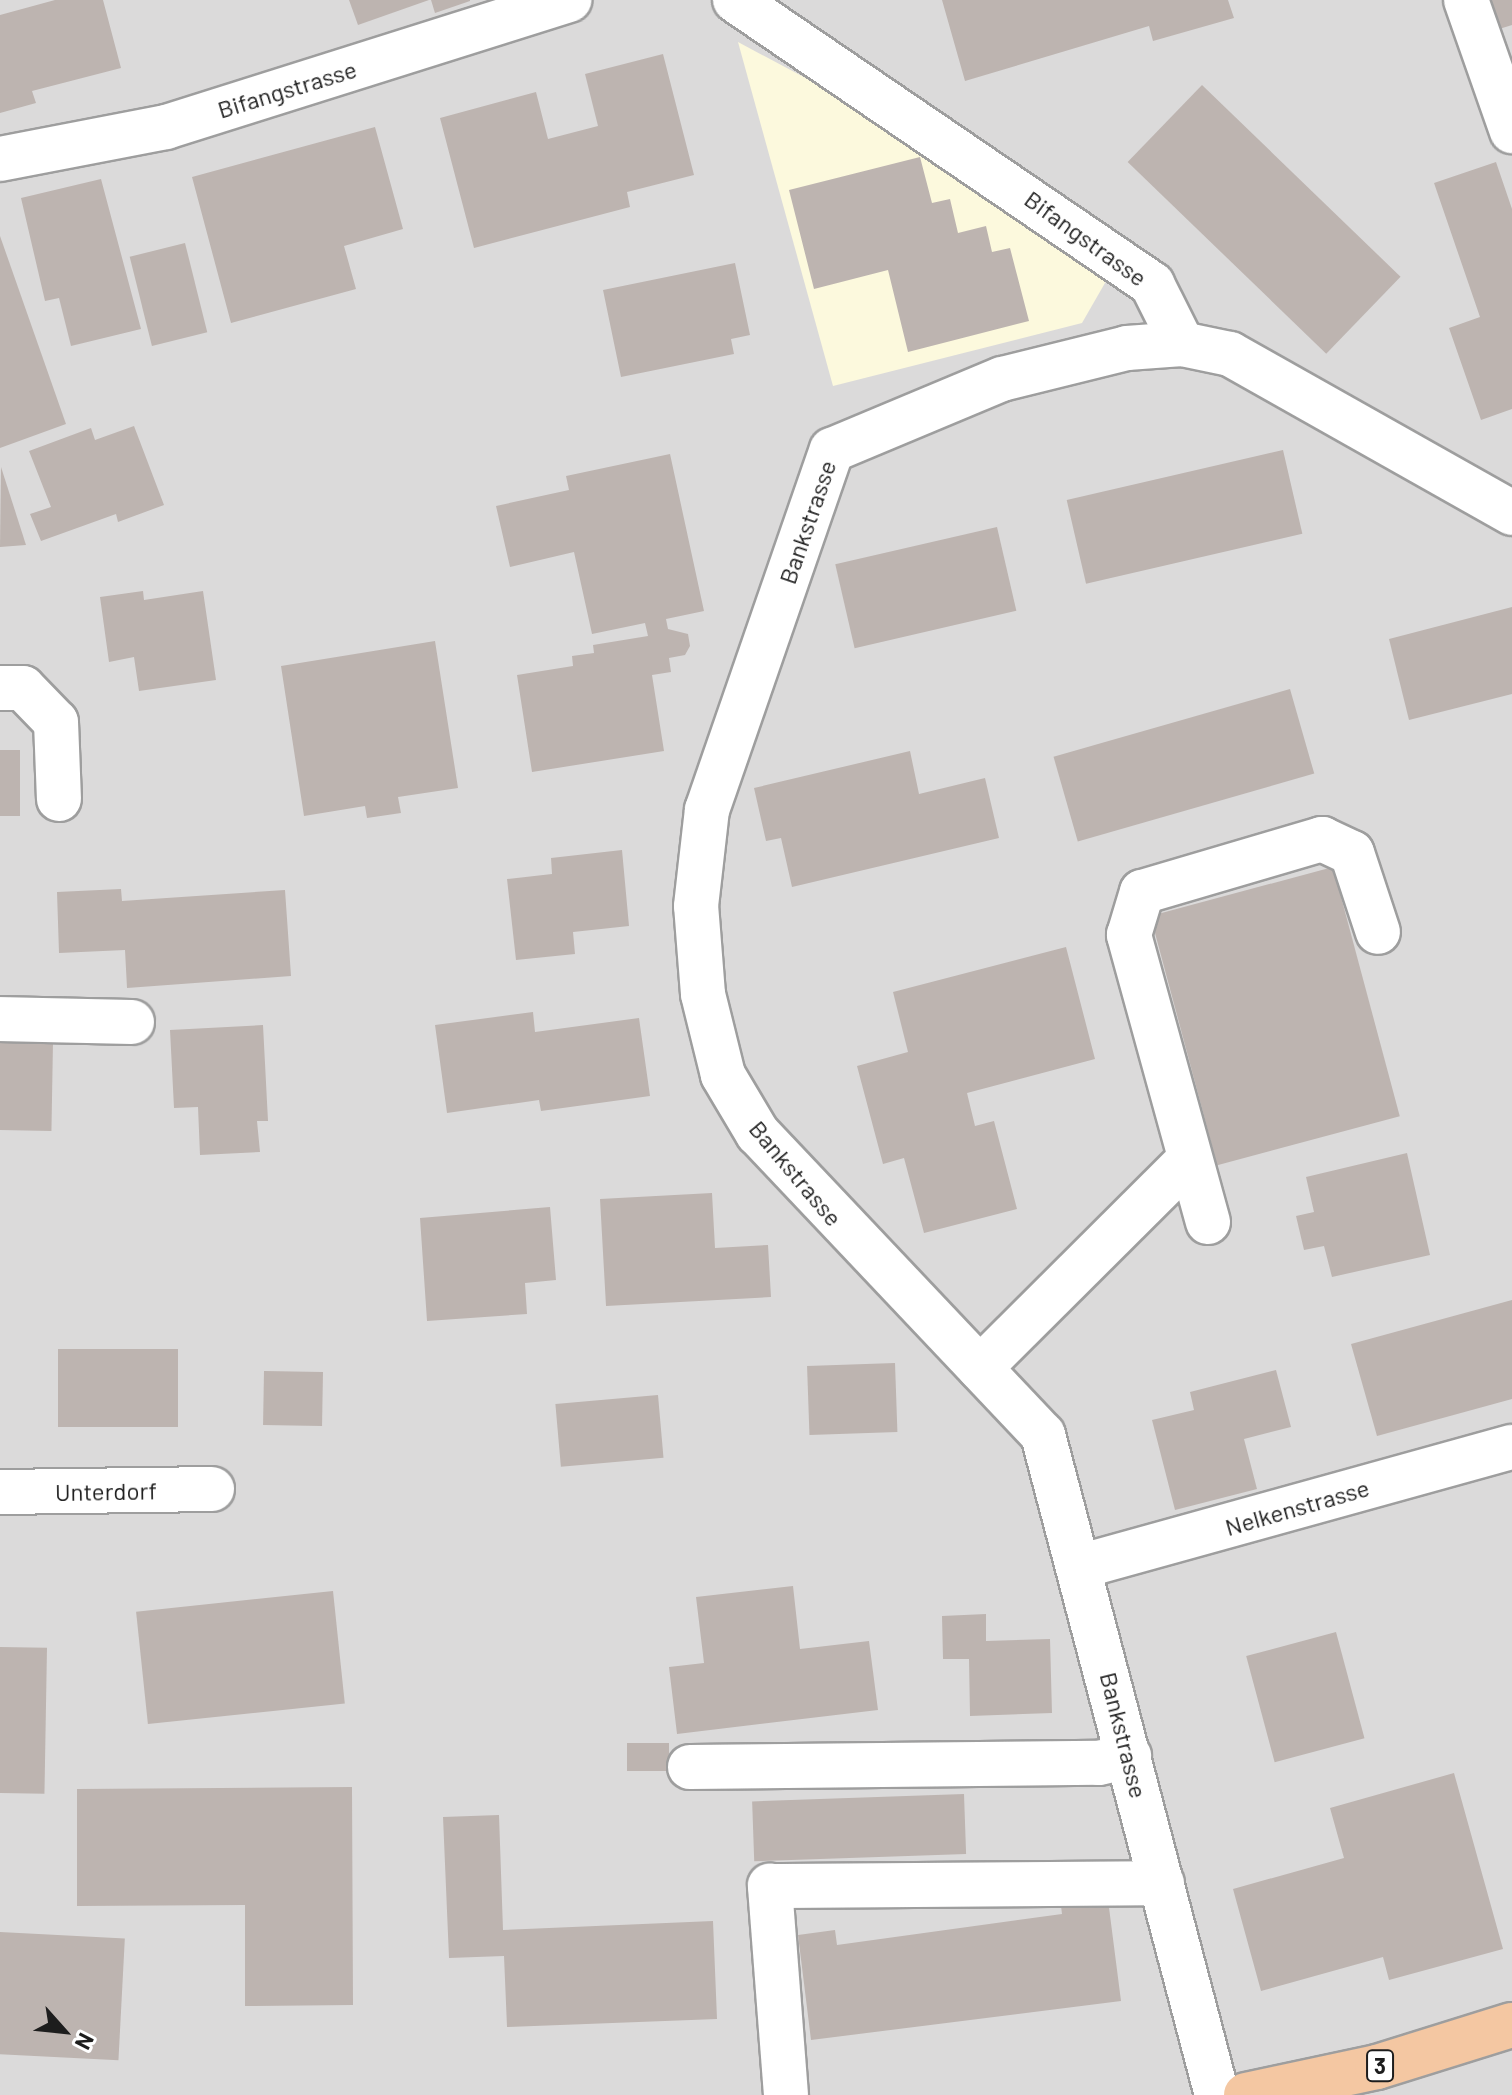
<!DOCTYPE html>
<style>
body{margin:0}
#map{position:relative;width:1512px;height:2095px;overflow:hidden;background:#ede9e3;font-family:Barlow,sans-serif}
div>[style]{position:absolute}
.residential>*{inset:0;background:#dbdada;transform-origin:0 0}
.education>*{inset:0;background:#fcf9dd}
.building>*{inset:0;background:#bdb4b0;transform-origin:0 0}
.roads{filter:drop-shadow(2px 0 #9e9e9e) drop-shadow(-2px 0 #9e9e9e) drop-shadow(0 2px #9e9e9e) drop-shadow(0 -2px #9e9e9e)}
.minor>*{height:44px;margin:-22px;padding:0 22px;transform-origin:22px;border-radius:22px;background:#fff}
.major>*{height:44px;margin:-22px;padding:0 22px;transform-origin:22px;border-radius:22px;background:#f4c7a2}
span{translate:-50% -50%;white-space:nowrap;text-align:center;line-height:1.15;-webkit-text-stroke:7px #fff;paint-order:stroke}
.shield-label span{padding:2px 6px;background:#fff;border:2px solid;border-radius:6px;-webkit-text-stroke-width:0}
.shield-label{font-size:22px;color:#1d1d1d;font-weight:700}
.street-label{font-size:24px;color:#1d1d1d}
.north{position:absolute;left:24px;top:1991px;width:80px;height:80px;-webkit-text-stroke:6px #fff;paint-order:stroke;rotate:117deg;font-size:22px;font-weight:700;line-height:32px;text-align:center;color:#1d1d1d}
.north::after{content:'';display:block;margin:auto;width:28px;height:36px;background:#1d1d1d;clip-path:polygon(50% 0,100% 100%,50% 72%,0 100%)}
</style>
<div id="map">
<div class="residential">
<i style="left:0;top:0;width:1512px;height:2095px"></i>
</div>
<div class="education">
<i style="clip-path:polygon(738px 42px,931px 145px,1109px 276px,1082px 323px,833px 386px)"></i>
</div>
<div class="building">
<i style="clip-path:polygon(55px 0,103px 0,121px 68px,32px 91px,36px 103px,0 113px,0 15px)"></i>
<i style="clip-path:polygon(349px 0,429px 0,358px 25px)"></i>
<i style="clip-path:polygon(431px 0,470px 0,470px 1px,435px 13px)"></i>
<i style="clip-path:polygon(942px 0,1228px 0,1234px 18px,1153px 41px,1149px 26px,965px 81px)"></i>
<i style="clip-path:polygon(1485px 0,1512px 0,1512px 25px,1496px 30px)"></i>
<i style="clip-path:polygon(663px 54px,694px 175px,627px 192px,630px 207px,474px 248px,440px 118px,536px 92px,548px 139px,598px 126px,585px 74px)"></i>
<i style="left:1202px;top:85px;width:276px;height:107px;rotate:44deg"></i>
<i style="clip-path:polygon(375px 127px,403px 229px,344px 246px,356px 289px,231px 323px,192px 177px)"></i>
<i style="clip-path:polygon(920px 157px,932px 203px,950px 199px,958px 233px,986px 226px,992px 252px,1010px 248px,1029px 321px,908px 352px,888px 270px,814px 289px,789px 190px)"></i>
<i style="clip-path:polygon(1496px 162px,1512px 209px,1512px 409px,1481px 420px,1449px 328px,1480px 317px,1434px 183px)"></i>
<i style="clip-path:polygon(101px 179px,141px 329px,71px 346px,59px 298px,45px 301px,21px 198px)"></i>
<i style="clip-path:polygon(0 236px,66px 424px,0 448px)"></i>
<i style="left:185px;top:243px;width:92px;height:57px;rotate:76deg"></i>
<i style="clip-path:polygon(735px 263px,750px 335px,731px 339px,734px 354px,621px 377px,603px 290px)"></i>
<i style="clip-path:polygon(134px 426px,164px 505px,118px 522px,116px 514px,41px 541px,30px 514px,51px 507px,29px 451px,91px 428px,95px 440px)"></i>
<i style="left:1283px;top:450px;width:86px;height:222px;rotate:77deg"></i>
<i style="clip-path:polygon(670px 454px,704px 611px,666px 619px,668px 629px,688px 634px,690px 646px,685px 655px,669px 658px,671px 672px,652px 675px,664px 751px,532px 772px,517px 675px,573px 666px,572px 656px,594px 653px,593px 645px,648px 636px,645px 623px,592px 634px,574px 552px,510px 567px,496px 506px,569px 490px,566px 476px)"></i>
<i style="clip-path:polygon(1px 467px,26px 545px,0 547px)"></i>
<i style="left:997px;top:527px;width:86px;height:166px;rotate:77deg"></i>
<i style="clip-path:polygon(143px 591px,144px 600px,203px 591px,216px 680px,139px 691px,134px 657px,109px 662px,100px 597px)"></i>
<i style="clip-path:polygon(1512px 607px,1512px 694px,1409px 720px,1389px 639px)"></i>
<i style="clip-path:polygon(435px 641px,458px 788px,398px 797px,401px 813px,367px 818px,365px 806px,304px 816px,281px 666px)"></i>
<i style="left:1290px;top:689px;width:88px;height:246px;rotate:74deg"></i>
<i style="left:0;top:750px;width:20px;height:66px"></i>
<i style="clip-path:polygon(910px 751px,919px 794px,985px 778px,999px 838px,792px 887px,781px 838px,766px 841px,754px 788px)"></i>
<i style="clip-path:polygon(622px 850px,629px 926px,573px 932px,575px 954px,516px 960px,507px 879px,552px 874px,551px 858px)"></i>
<i style="left:1333px;top:867px;width:258px;height:189px;rotate:75deg"></i>
<i style="clip-path:polygon(121px 889px,122px 901px,285px 890px,291px 976px,127px 988px,125px 950px,59px 953px,57px 892px)"></i>
<i style="clip-path:polygon(1066px 947px,1095px 1059px,967px 1093px,975px 1126px,994px 1121px,1017px 1209px,924px 1233px,904px 1158px,883px 1164px,857px 1066px,908px 1052px,893px 992px)"></i>
<i style="clip-path:polygon(533px 1012px,535px 1032px,639px 1018px,650px 1096px,541px 1111px,539px 1100px,447px 1113px,435px 1025px)"></i>
<i style="clip-path:polygon(263px 1025px,268px 1121px,257px 1121px,260px 1152px,200px 1155px,198px 1107px,174px 1108px,170px 1030px)"></i>
<i style="left:0;top:1041px;width:53px;height:89px;rotate:1deg"></i>
<i style="clip-path:polygon(1407px 1153px,1430px 1255px,1332px 1277px,1324px 1246px,1304px 1250px,1296px 1216px,1314px 1212px,1306px 1177px)"></i>
<i style="clip-path:polygon(712px 1193px,715px 1248px,768px 1245px,771px 1297px,606px 1306px,600px 1199px)"></i>
<i style="clip-path:polygon(550px 1207px,556px 1280px,525px 1283px,527px 1314px,427px 1321px,420px 1218px)"></i>
<i style="clip-path:polygon(1512px 1300px,1512px 1399px,1377px 1436px,1351px 1344px)"></i>
<i style="left:58px;top:1349px;width:120px;height:78px"></i>
<i style="left:895px;top:1363px;width:69px;height:88px;rotate:88deg"></i>
<i style="clip-path:polygon(1276px 1370px,1291px 1427px,1244px 1439px,1257px 1489px,1175px 1510px,1152px 1420px,1194px 1410px,1190px 1392px)"></i>
<i style="left:264px;top:1371px;width:59px;height:54px;rotate:1deg"></i>
<i style="left:658px;top:1395px;width:63px;height:103px;rotate:85deg"></i>
<i style="clip-path:polygon(793px 1586px,800px 1649px,869px 1641px,878px 1710px,677px 1734px,669px 1667px,704px 1663px,696px 1597px)"></i>
<i style="left:333px;top:1591px;width:113px;height:198px;rotate:84deg"></i>
<i style="clip-path:polygon(986px 1614px,986px 1641px,1050px 1639px,1052px 1713px,970px 1716px,969px 1659px,943px 1659px,942px 1616px)"></i>
<i style="left:1336px;top:1632px;width:110px;height:93px;rotate:75deg"></i>
<i style="left:0;top:1647px;width:47px;height:146px;rotate:1deg"></i>
<i style="left:627px;top:1743px;width:42px;height:28px"></i>
<i style="clip-path:polygon(1454px 1773px,1503px 1949px,1389px 1980px,1383px 1957px,1261px 1991px,1233px 1889px,1344px 1858px,1330px 1808px)"></i>
<i style="clip-path:polygon(352px 1787px,353px 2005px,245px 2006px,245px 1905px,77px 1906px,77px 1789px)"></i>
<i style="left:964px;top:1794px;width:60px;height:212px;rotate:88deg"></i>
<i style="clip-path:polygon(499px 1815px,503px 1930px,713px 1921px,717px 2019px,507px 2027px,504px 1956px,449px 1958px,443px 1817px)"></i>
<i style="clip-path:polygon(1107px 1892px,1121px 2001px,811px 2040px,798px 1935px,835px 1930px,837px 1945px,1062px 1914px,1060px 1898px)"></i>
<i style="left:0;top:1932px;width:125px;height:122px;rotate:3deg"></i>
</div>
<div class="roads">
<div class="minor">
<i style="left:735px;top:0;width:505px;rotate:34.26deg"></i>
<i style="left:1152px;top:284px;width:67px;rotate:63.4deg"></i>
<i style="left:1466px;top:0;width:139px;rotate:70.7deg"></i>
<i style="left:0;top:159px;width:169px;rotate:-10.9deg"></i>
<i style="left:166px;top:127px;width:423px;rotate:-17.5deg"></i>
<i style="left:0;top:688px;width:23px"></i>
<i style="left:23px;top:688px;width:47px;rotate:45.9deg"></i>
<i style="left:56px;top:722px;width:77px;rotate:87.8deg"></i>
<i style="left:0;top:1019px;width:132px;rotate:1.3deg"></i>
<i style="left:1208px;top:1222px;width:298px;rotate:-105.4deg"></i>
<i style="left:1129px;top:935px;width:45px;rotate:-73.2deg"></i>
<i style="left:1142px;top:892px;width:188px;rotate:-16.4deg"></i>
<i style="left:1322px;top:839px;width:33px;rotate:25deg"></i>
<i style="left:1352px;top:853px;width:83px;rotate:71.8deg"></i>
<i style="left:980px;top:1368px;width:293px;rotate:-44.9deg"></i>
<i style="left:0;top:1492px;width:212px;rotate:-0.8deg"></i>
<i style="left:1082px;top:1566px;width:446px;rotate:-15.5deg"></i>
<i style="left:690px;top:1767px;width:409px;rotate:-0.6deg"></i>
<i style="left:1099px;top:1763px;width:31px;rotate:-13deg"></i>
<i style="left:786px;top:2095px;width:210px;rotate:-94.4deg"></i>
<i style="left:770px;top:1886px;width:392px;rotate:-0.4deg"></i>
<i style="left:1217px;top:2095px;width:683px;rotate:-104.77deg"></i>
<i style="left:1043px;top:1435px;width:415px;rotate:-133.4deg"></i>
<i style="left:758px;top:1134px;width:69px;rotate:-120.7deg"></i>
<i style="left:723px;top:1075px;width:83px;rotate:-103.9deg"></i>
<i style="left:703px;top:994px;width:88px;rotate:-94.5deg"></i>
<i style="left:696px;top:906px;width:97px;rotate:-83.5deg"></i>
<i style="left:707px;top:810px;width:381px;rotate:-70.9deg"></i>
<i style="left:832px;top:450px;width:184px;rotate:-22.7deg"></i>
<i style="left:1002px;top:379px;width:129px;rotate:-13.9deg"></i>
<i style="left:1127px;top:348px;width:55px;rotate:-4.2deg"></i>
<i style="left:1182px;top:344px;width:49px;rotate:11.8deg"></i>
<i style="left:1230px;top:354px;width:324px;rotate:29.4deg"></i>
</div>
<div class="major">
<i style="left:1246px;top:2095px;width:134px;rotate:-12.1deg"></i>
<i style="left:1377px;top:2067px;width:141px;rotate:-17.3deg"></i>
</div>
</div>
<div class="shield-label">
<span style="left:1380px;top:2066px">3</span>
</div>
<div class="street-label">
<span style="left:287px;top:89px;rotate:-17deg">Bifangstrasse</span>
<span style="left:1086px;top:238px;rotate:36deg">Bifangstrasse</span>
<span style="left:807px;top:522px;rotate:-71deg">Bankstrasse</span>
<span style="left:796px;top:1173px;rotate:50deg">Bankstrasse</span>
<span style="left:106px;top:1491px;rotate:-1deg">Unterdorf</span>
<span style="left:1297px;top:1507px;rotate:-16deg">Nelkenstrasse</span>
<span style="left:1124px;top:1735px;rotate:76deg">Bankstrasse</span>
</div>
<div class="north">N</div>
</div>
